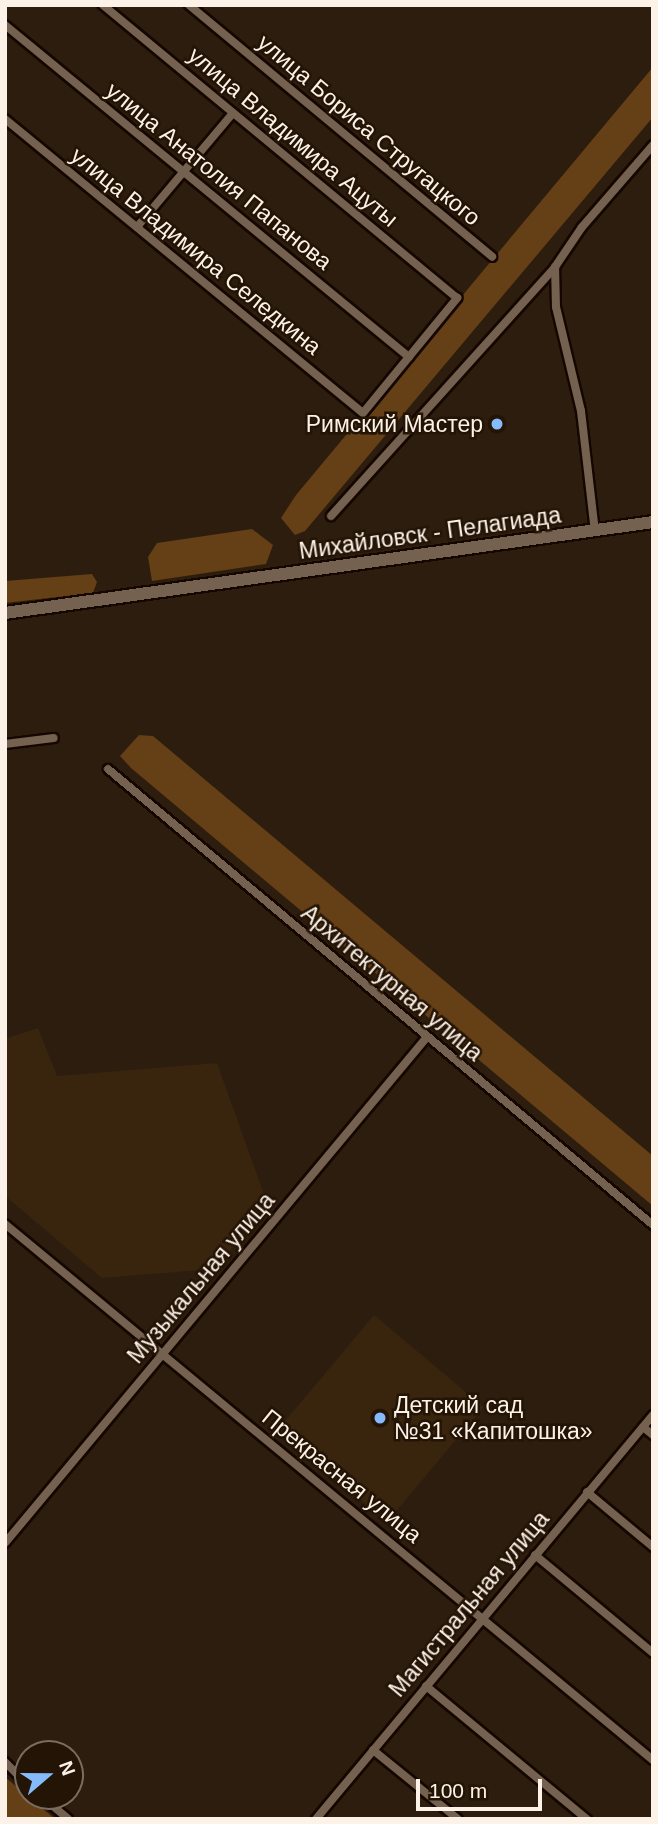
<!DOCTYPE html>
<meta charset="utf-8">
<style>
body{margin:0}
#map{position:relative;width:658px;height:1824px;overflow:hidden;background:#2d1d0e;font-family:Helvetica,sans-serif}
div>[style]{position:absolute}
.built>*{inset:0;background:#39240e;transform-origin:0 0}
.forest>*{inset:0;background:#653f15}
.roads{filter:drop-shadow(2px 0 #150700) drop-shadow(-2px 0 #150700) drop-shadow(0 2px #150700) drop-shadow(0 -2px #150700)}
.street>*{height:8px;margin:-4px;padding:0 4px;transform-origin:4px;border-radius:4px;background:#746150}
.secondary>*{height:12px;margin:-6px;padding:0 6px;transform-origin:6px;border-radius:6px;background:#746150}
.dots>*{width:19px;height:19px;translate:-50% -50%;box-sizing:border-box;border:4px solid #231405;border-radius:50%}
span{translate:-50% -50%;white-space:nowrap;text-align:center;line-height:1.15;-webkit-text-stroke:5px #231405;paint-order:stroke}
.street-label{font-size:23px;color:#fdf2e8}
.poi-label{font-size:23px;color:#fdf2e8}
.right{translate:-100% -50%;text-align:right}
.left{translate:0 -50%;text-align:left}
.frame{position:absolute;inset:0;border:7px solid #fdf2e8;pointer-events:none}
.north{position:absolute;left:14px;top:1740px;width:70px;height:70px;box-sizing:border-box;background:#231405;border:2px solid #7a6d60;border-radius:50%;rotate:70deg;font-size:19px;font-weight:700;line-height:28px;text-align:center;color:#fdf2e8}
.north::after{content:'';display:block;margin:auto;width:24px;height:32px;background:#85bbfb;clip-path:polygon(50% 0,100% 100%,50% 72%,0 100%)}
.scale{position:absolute;left:416px;top:1779px;width:126px;height:32px;box-sizing:border-box;border:4px solid #fdf2e8;border-top:0;padding-left:9px;font-size:21px;line-height:24px;white-space:nowrap;color:#fdf2e8;-webkit-text-stroke:5px #231405;paint-order:stroke}
</style>
<div id="map">
<div class="built">
<i style="clip-path:polygon(38px 1028px,57px 1076px,217px 1063px,265px 1197px,262px 1200px,268px 1206px,214px 1269px,102px 1278px,5px 1196px,5px 1039px)"></i>
<i style="left:374px;top:1315px;width:143px;height:150px;rotate:40deg"></i>
</div>
<div class="forest">
<i style="clip-path:polygon(653px 67px,653px 117px,305px 531px,295px 535px,281px 518px,296px 495px)"></i>
<i style="clip-path:polygon(252px 529px,273px 545px,266px 564px,152px 581px,148px 557px,157px 543px)"></i>
<i style="clip-path:polygon(92px 574px,97px 582px,93px 593px,5px 603px,5px 581px)"></i>
<i style="clip-path:polygon(139px 735px,153px 736px,653px 1156px,653px 1206px,131px 768px,120px 756px)"></i>
<i style="clip-path:polygon(5px 1777px,55px 1819px,6px 1819px)"></i>
</div>
<div class="roads">
<div class="street">
<i style="left:189px;top:5px;width:394px;rotate:39.7deg"></i>
<i style="left:5px;top:25px;width:523px;rotate:39.41deg"></i>
<i style="left:5px;top:119px;width:463px;rotate:39.4deg"></i>
<i style="left:363px;top:413px;width:149px;rotate:-50.7deg"></i>
<i style="left:457px;top:298px;width:460px;rotate:-140.4deg"></i>
<i style="left:137px;top:227px;width:149px;rotate:-49.9deg"></i>
<i style="left:331px;top:516px;width:335px;rotate:-48deg"></i>
<i style="left:595px;top:532px;width:122px;rotate:-96.6deg"></i>
<i style="left:581px;top:411px;width:107px;rotate:-103.5deg"></i>
<i style="left:556px;top:307px;width:40px;rotate:-91.4deg"></i>
<i style="left:555px;top:267px;width:48px;rotate:-56deg"></i>
<i style="left:582px;top:227px;width:108px;rotate:-49.1deg"></i>
<i style="left:5px;top:744px;width:49px;rotate:-7deg"></i>
<i style="left:108px;top:769px;width:711px;rotate:39.92deg"></i>
<i style="left:5px;top:1224px;width:841px;rotate:39.6deg"></i>
<i style="left:643px;top:1427px;width:13px;rotate:39deg"></i>
<i style="left:587px;top:1492px;width:86px;rotate:39.8deg"></i>
<i style="left:5px;top:1543px;width:659px;rotate:-50.17deg"></i>
<i style="left:535px;top:1555px;width:153px;rotate:39.7deg"></i>
<i style="left:426px;top:1686px;width:209px;rotate:39.6deg"></i>
<i style="left:373px;top:1750px;width:109px;rotate:39.1deg"></i>
<i style="left:5px;top:1762px;width:33px;rotate:45deg"></i>
<i style="left:41px;top:1796px;width:35px;rotate:40deg"></i>
<i style="left:316px;top:1819px;width:526px;rotate:-50.17deg"></i>
</div>
<div class="secondary">
<i style="left:5px;top:613px;width:654px;rotate:-7.99deg"></i>
</div>
</div>
<div class="dots">
<i style="left:497px;top:424px;background:#85bbfb"></i>
<i style="left:380px;top:1418px;background:#85bbfb"></i>
</div>
<div class="street-label">
<span style="left:369px;top:130px;rotate:40deg">улица Бориса Стругацкого</span>
<span style="left:293px;top:137px;rotate:40deg">улица Владимира Ацуты</span>
<span style="left:219px;top:176px;rotate:39deg">улица Анатолия Папанова</span>
<span style="left:196px;top:251px;rotate:39deg">улица Владимира Селедкина</span>
<span style="left:430px;top:533px;rotate:-8deg">Михайловск - Пелагиада</span>
<span style="left:392px;top:983px;rotate:40deg">Архитектурная улица</span>
<span style="left:201px;top:1278px;rotate:-50deg">Музыкальная улица</span>
<span style="left:342px;top:1476px;rotate:39deg">Прекрасная улица</span>
<span style="left:469px;top:1604px;rotate:-50deg">Магистральная улица</span>
</div>
<div class="poi-label">
<span class="right" style="left:483px;top:424px">Римский Мастер</span>
<span class="left" style="left:394px;top:1418px">Детский сад<br>№31 «Капитошка»</span>
</div>
<div class="frame"></div>
<div class="north">N</div>
<div class="scale">100 m</div>
</div>
